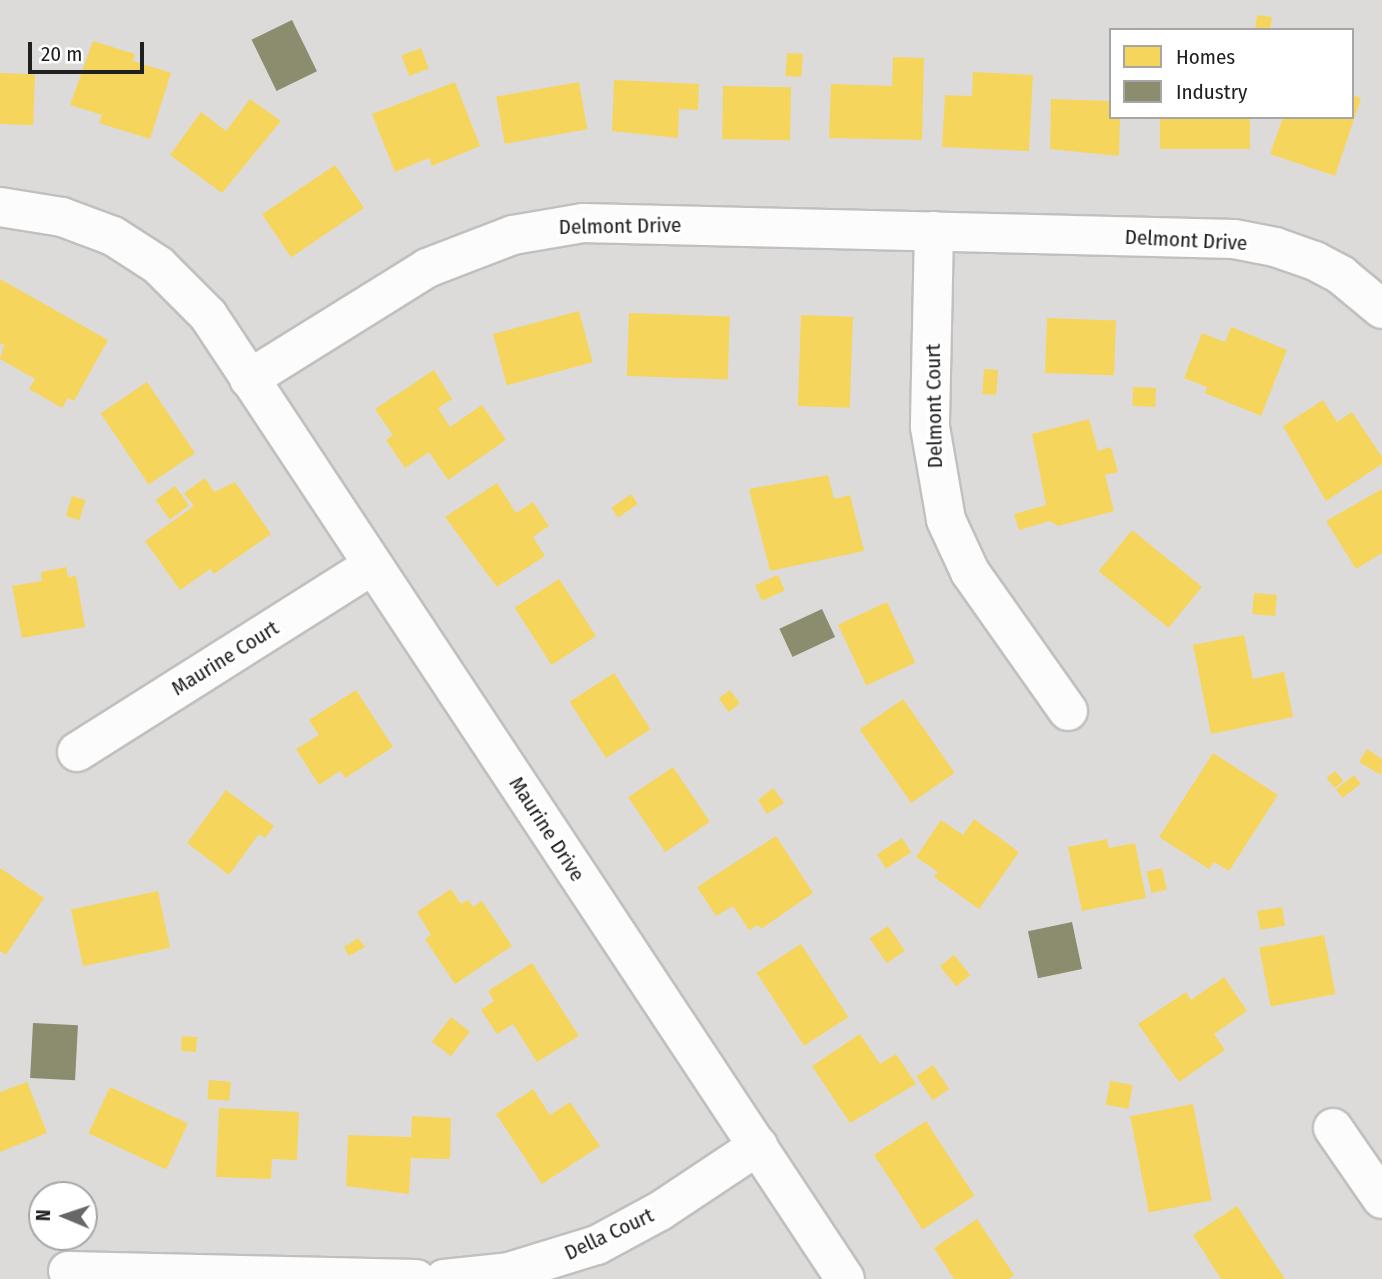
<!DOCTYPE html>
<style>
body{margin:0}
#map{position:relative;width:1382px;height:1279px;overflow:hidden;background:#edebe9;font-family:"Fira Sans Condensed",sans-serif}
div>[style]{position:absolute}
.residential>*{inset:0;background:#dddbda}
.homes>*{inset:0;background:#f6d55c;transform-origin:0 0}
.industry>*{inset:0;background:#8c8c6e;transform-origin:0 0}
.roads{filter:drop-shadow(2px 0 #c1c0bf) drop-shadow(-2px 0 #c1c0bf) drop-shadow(0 2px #c1c0bf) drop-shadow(0 -2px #c1c0bf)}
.minor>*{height:38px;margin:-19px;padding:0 19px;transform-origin:19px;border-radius:19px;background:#fcfcfc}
span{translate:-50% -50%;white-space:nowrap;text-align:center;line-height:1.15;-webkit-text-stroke:7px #fff;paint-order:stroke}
.street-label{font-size:21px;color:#202020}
.legend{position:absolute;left:1109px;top:28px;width:245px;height:91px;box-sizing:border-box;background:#fff;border:2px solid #a6a6a6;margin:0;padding:9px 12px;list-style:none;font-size:21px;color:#202020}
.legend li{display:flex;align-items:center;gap:14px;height:35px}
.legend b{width:35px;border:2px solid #a6a6a6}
.north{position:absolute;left:28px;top:1181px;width:70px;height:70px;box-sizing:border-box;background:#fff;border:2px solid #a6a6a6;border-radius:50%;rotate:272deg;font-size:19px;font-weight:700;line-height:28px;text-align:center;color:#202020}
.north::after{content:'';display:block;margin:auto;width:24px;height:32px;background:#686766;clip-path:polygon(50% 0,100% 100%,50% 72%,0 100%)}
.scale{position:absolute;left:28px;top:42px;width:116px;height:32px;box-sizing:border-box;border:4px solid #202020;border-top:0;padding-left:9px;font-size:21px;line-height:24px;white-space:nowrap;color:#202020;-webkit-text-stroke:5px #fff;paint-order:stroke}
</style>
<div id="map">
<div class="residential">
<i style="clip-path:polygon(evenodd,0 0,1382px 0,1382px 1279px,0 1279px,0 0,1111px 30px,1352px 30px,1352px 117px,1111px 117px,1111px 30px,0 0,42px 1195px,84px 1195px,84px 1237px,42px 1237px,42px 1195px)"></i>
</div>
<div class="homes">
<i style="clip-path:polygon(1257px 15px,1272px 17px,1270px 30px,1255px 30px)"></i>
<i style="clip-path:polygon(93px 41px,135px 54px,133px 61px,171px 73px,150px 139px,99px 123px,102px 115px,70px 105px)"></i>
<i style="left:421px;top:48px;width:22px;height:21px;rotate:69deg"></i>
<i style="left:787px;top:53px;width:16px;height:23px;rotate:4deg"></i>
<i style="clip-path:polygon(893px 57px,924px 58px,922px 140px,829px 138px,831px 84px,892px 86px)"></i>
<i style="clip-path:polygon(973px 72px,1033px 75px,1029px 151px,942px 147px,945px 95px,972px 96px)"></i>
<i style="left:0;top:73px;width:35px;height:51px;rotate:2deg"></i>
<i style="clip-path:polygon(614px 80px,699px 84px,698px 110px,679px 109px,678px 138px,612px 131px)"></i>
<i style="clip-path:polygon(455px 82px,480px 146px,432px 166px,429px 158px,395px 172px,372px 114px)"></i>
<i style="left:579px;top:82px;width:48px;height:84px;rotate:80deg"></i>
<i style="left:723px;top:86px;width:68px;height:53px;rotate:1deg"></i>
<i style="clip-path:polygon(1352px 95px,1361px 98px,1335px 176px,1270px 154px,1283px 117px,1352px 117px)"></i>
<i style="clip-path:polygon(250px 99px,281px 121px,222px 193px,170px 155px,201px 112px,226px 131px)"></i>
<i style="clip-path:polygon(1051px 99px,1111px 101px,1111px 117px,1120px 117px,1119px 156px,1050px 149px)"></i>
<i style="left:1160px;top:117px;width:90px;height:32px"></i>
<i style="left:335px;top:165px;width:52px;height:88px;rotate:56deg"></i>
<i style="clip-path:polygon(0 279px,108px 340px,74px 401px,68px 398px,62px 408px,29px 389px,35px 379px,0 359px,4px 345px,0 343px)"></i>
<i style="left:579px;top:311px;width:53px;height:89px;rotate:75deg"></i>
<i style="left:629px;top:313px;width:101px;height:63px;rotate:2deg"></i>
<i style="left:801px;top:315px;width:52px;height:91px;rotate:2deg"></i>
<i style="left:1047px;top:318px;width:69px;height:55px;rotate:2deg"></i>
<i style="clip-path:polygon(1231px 327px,1287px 350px,1261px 416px,1205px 393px,1207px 387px,1184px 378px,1202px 333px,1225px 342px)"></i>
<i style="left:984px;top:369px;width:14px;height:25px;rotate:4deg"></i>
<i style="clip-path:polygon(434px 370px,452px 399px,438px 408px,450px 427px,482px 405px,506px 440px,448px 480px,429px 452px,405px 468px,386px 440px,393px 435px,375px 409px)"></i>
<i style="left:147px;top:382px;width:86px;height:56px;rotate:56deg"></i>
<i style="left:1133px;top:387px;width:23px;height:19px;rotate:2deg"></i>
<i style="clip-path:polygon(1323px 400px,1337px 422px,1352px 412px,1382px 457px,1382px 464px,1326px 501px,1283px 426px)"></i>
<i style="clip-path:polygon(1089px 419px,1098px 451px,1111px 447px,1118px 472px,1105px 475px,1114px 511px,1058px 526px,1050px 521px,1019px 530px,1014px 514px,1046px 505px,1032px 434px)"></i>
<i style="clip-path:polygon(828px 475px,834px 499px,850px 495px,864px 551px,770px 571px,749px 489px)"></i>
<i style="clip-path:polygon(205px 478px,214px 492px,235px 482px,271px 534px,214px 574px,210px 569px,180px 590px,145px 541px,194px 506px,184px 493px)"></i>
<i style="clip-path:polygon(497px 483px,516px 513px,533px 502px,549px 526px,533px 537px,545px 556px,497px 587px,445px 517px)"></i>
<i style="left:175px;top:486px;width:24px;height:24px;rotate:54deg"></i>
<i style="clip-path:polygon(1382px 489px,1382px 553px,1356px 569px,1326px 521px)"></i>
<i style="left:631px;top:494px;width:12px;height:24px;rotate:55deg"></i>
<i style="left:72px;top:496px;width:14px;height:21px;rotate:17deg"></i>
<i style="left:1132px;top:530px;width:90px;height:53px;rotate:39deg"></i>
<i style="clip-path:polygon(66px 567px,68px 577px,76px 576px,85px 627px,22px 638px,12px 586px,42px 581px,41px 572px)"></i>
<i style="left:778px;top:575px;width:17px;height:25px;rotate:66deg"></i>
<i style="left:559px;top:579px;width:68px;height:53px;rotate:57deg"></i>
<i style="left:1254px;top:593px;width:23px;height:21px;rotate:5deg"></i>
<i style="left:887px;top:602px;width:67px;height:54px;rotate:65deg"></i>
<i style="clip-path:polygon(1244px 635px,1253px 679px,1284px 672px,1293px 717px,1211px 734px,1193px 645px)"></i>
<i style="left:614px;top:673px;width:67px;height:53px;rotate:57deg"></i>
<i style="clip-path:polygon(356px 690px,393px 747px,345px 778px,340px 771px,319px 785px,296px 749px,319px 735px,309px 720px)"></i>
<i style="left:730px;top:690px;width:17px;height:14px;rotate:54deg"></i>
<i style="left:903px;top:699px;width:90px;height:53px;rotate:55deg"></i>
<i style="clip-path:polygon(1367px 749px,1382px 759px,1381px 775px,1359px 762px)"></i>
<i style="clip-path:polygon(1213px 753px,1278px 795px,1229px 871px,1214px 862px,1209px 869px,1159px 837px)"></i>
<i style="left:673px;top:767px;width:66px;height:54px;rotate:56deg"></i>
<i style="left:1335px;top:771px;width:13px;height:11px;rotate:51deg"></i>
<i style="left:1354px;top:775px;width:11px;height:23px;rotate:52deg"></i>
<i style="clip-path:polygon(773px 788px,784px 803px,767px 814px,758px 800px)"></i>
<i style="clip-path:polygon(226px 790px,274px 826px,265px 838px,259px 834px,229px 875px,187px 843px)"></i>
<i style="clip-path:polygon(974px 819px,1019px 852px,979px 909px,934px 877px,938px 872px,916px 857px,941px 820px,963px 835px)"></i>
<i style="clip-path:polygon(776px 836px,813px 893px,761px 929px,758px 925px,749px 930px,733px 906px,716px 916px,697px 887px)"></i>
<i style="left:902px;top:838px;width:17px;height:30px;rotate:57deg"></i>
<i style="clip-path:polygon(1107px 839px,1109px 848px,1135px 843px,1146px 898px,1082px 911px,1068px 847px)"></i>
<i style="clip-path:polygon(0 868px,44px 898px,6px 955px,0 951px)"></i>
<i style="left:1162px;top:868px;width:22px;height:16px;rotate:77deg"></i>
<i style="clip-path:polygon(451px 889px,461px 904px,468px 900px,473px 907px,482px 901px,512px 946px,455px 984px,425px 939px,431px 935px,417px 912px)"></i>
<i style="left:158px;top:891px;width:58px;height:89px;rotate:78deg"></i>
<i style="left:1282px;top:907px;width:19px;height:25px;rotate:81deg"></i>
<i style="left:888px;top:926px;width:30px;height:22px;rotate:56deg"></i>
<i style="left:1324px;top:935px;width:60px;height:66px;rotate:79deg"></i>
<i style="clip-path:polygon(358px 938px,365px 947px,349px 956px,344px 947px)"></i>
<i style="left:801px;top:944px;width:87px;height:53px;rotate:57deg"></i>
<i style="left:954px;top:955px;width:26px;height:18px;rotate:51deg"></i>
<i style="clip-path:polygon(532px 963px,579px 1036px,537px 1062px,513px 1024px,497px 1034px,481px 1010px,494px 1001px,488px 991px)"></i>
<i style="clip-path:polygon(1224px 977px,1247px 1011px,1214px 1034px,1225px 1050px,1179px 1082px,1138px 1024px,1186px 992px,1191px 1000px)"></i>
<i style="left:451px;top:1017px;width:24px;height:31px;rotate:38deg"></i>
<i style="clip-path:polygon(860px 1034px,880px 1064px,896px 1054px,916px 1084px,850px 1123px,812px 1066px)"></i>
<i style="left:182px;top:1036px;width:15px;height:15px;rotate:4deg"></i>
<i style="left:933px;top:1065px;width:29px;height:20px;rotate:56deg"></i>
<i style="left:209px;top:1080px;width:22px;height:19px;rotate:5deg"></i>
<i style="left:1110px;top:1081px;width:23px;height:24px;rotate:10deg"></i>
<i style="clip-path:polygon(27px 1082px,47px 1133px,0 1152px,0 1092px)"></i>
<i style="left:110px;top:1087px;width:86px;height:51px;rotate:25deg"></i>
<i style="clip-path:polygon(533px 1089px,550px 1115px,570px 1102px,600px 1146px,542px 1184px,496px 1114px)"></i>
<i style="left:1193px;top:1104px;width:98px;height:64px;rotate:79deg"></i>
<i style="clip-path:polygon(219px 1108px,299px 1112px,297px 1160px,272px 1159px,271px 1179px,216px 1177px)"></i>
<i style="clip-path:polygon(412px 1116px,451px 1118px,450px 1159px,411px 1158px,409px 1194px,346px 1186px,348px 1135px,411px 1137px)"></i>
<i style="left:926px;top:1121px;width:89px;height:62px;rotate:57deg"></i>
<i style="clip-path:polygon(1237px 1206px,1285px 1279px,1221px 1279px,1193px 1235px)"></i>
<i style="clip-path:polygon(977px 1219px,1014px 1275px,1009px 1279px,954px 1279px,934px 1248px)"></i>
</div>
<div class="industry">
<i style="left:292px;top:20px;width:57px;height:45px;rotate:64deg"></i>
<i style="left:822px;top:609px;width:31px;height:47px;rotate:65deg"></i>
<i style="left:1072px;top:922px;width:48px;height:45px;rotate:78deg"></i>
<i style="left:33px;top:1023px;width:45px;height:55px;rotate:3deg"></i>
</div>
<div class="roads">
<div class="minor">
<i style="left:0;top:207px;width:63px;rotate:9.2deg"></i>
<i style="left:62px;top:217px;width:54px;rotate:20.4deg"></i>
<i style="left:113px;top:236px;width:54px;rotate:32.8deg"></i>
<i style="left:158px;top:265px;width:71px;rotate:45deg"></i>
<i style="left:208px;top:315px;width:1155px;rotate:56.54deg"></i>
<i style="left:934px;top:231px;width:196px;rotate:91.2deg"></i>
<i style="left:930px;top:427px;width:94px;rotate:80.2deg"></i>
<i style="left:946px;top:520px;width:57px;rotate:65.2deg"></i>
<i style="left:970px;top:572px;width:170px;rotate:54.8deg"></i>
<i style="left:249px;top:379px;width:210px;rotate:-31.9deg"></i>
<i style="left:427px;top:268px;width:92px;rotate:-21deg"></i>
<i style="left:513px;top:235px;width:71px;rotate:-9.7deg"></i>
<i style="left:583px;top:223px;width:651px;rotate:1.41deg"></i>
<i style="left:1234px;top:239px;width:42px;rotate:11deg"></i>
<i style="left:1275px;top:247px;width:42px;rotate:19.3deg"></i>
<i style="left:1315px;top:261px;width:30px;rotate:28deg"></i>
<i style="left:1341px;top:275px;width:53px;rotate:39.7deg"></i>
<i style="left:77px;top:752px;width:350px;rotate:-32.3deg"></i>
<i style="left:1333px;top:1128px;width:86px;rotate:55.4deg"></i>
<i style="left:68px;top:1271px;width:348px;rotate:1.3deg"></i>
<i style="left:444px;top:1279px;width:65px;rotate:-6.1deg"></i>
<i style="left:509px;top:1272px;width:92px;rotate:-17.1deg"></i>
<i style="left:597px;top:1245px;width:72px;rotate:-28.4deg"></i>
<i style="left:660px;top:1211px;width:118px;rotate:-33.6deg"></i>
</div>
</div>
<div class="street-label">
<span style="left:620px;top:226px;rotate:-1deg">Delmont Drive</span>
<span style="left:1186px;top:240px;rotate:3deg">Delmont Drive</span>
<span style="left:934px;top:406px;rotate:-91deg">Delmont Court</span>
<span style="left:225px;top:658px;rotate:-32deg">Maurine Court</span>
<span style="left:547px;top:829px;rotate:57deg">Maurine Drive</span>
<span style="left:609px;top:1234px;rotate:-25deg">Della Court</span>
</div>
<ul class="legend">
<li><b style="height:19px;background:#f6d55c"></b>Homes</li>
<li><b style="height:19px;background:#8c8c6e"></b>Industry</li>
</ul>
<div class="north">N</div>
<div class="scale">20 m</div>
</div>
